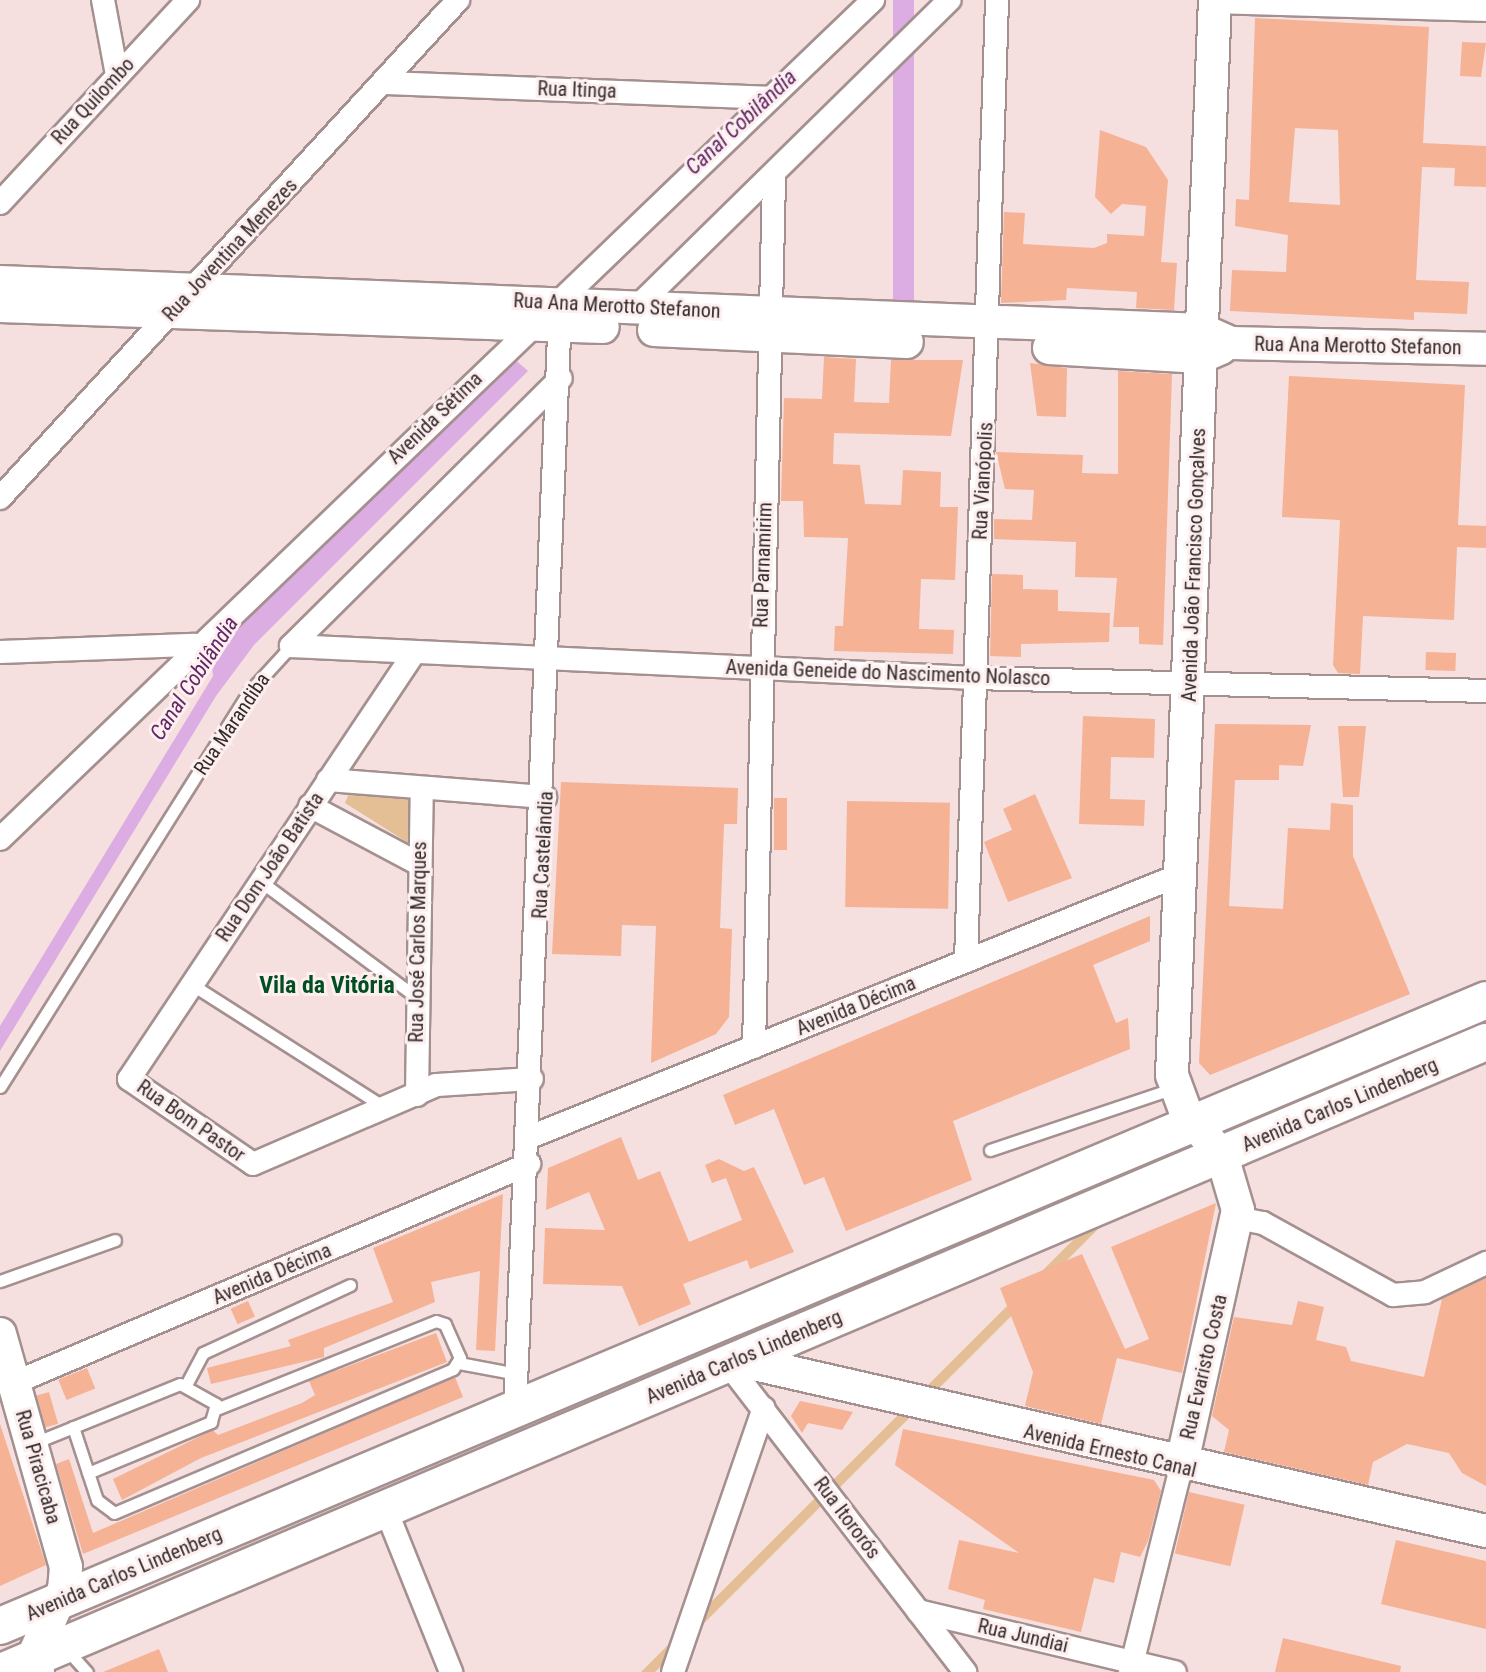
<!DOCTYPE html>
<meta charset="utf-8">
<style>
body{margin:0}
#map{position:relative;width:1486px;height:1672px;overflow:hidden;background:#f6dfdf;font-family:"Roboto Condensed",sans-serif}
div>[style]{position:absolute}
.green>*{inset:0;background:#e4bf95;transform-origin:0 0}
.water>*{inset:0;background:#dcade2;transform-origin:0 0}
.building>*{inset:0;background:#f5b295;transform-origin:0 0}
.roads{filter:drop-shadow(2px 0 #a59090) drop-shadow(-2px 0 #a59090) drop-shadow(0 2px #a59090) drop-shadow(0 -2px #a59090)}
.lane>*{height:11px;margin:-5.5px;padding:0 5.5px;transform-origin:5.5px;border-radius:5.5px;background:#fff}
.street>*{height:22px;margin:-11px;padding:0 11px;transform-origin:11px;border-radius:11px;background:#fff}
.secondary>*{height:32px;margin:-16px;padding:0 16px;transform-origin:16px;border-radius:16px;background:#fff}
.primary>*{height:36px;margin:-18px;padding:0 18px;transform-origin:18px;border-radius:18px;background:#fff}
span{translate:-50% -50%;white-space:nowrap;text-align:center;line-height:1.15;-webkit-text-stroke:6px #fdefef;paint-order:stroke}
.street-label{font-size:20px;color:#332a2a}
.water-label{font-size:22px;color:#602866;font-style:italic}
.quarter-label{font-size:24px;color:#004e22;font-weight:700}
</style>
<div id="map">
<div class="green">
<i style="clip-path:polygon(351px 788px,420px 798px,410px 844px,345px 803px)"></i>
<i style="left:1158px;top:1155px;width:10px;height:1180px;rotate:45deg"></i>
</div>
<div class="water">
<i style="left:893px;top:0;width:21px;height:399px"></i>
<i style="clip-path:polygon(512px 357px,528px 371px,254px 645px,216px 696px,0 1051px,0 1026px,213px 676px,210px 646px)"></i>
</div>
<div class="building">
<i style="clip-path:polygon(evenodd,1255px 18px,1429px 27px,1423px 143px,1486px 146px,1486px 187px,1454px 186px,1455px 168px,1422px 167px,1416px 280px,1469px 282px,1467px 314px,1414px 312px,1414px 320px,1230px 311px,1232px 270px,1286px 272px,1288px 235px,1235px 226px,1236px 199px,1249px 200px,1255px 18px,1295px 128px,1338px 130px,1340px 205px,1289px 202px,1295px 128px)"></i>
<i style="clip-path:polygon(1462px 42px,1486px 43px,1481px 77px,1460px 76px)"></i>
<i style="clip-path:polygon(1100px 130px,1146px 147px,1168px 180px,1161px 262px,1177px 263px,1174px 310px,1136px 308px,1137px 292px,1067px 288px,1066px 300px,1001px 303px,1004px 212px,1025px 213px,1023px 244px,1094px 248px,1107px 243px,1107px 234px,1144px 236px,1146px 206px,1122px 204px,1111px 214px,1095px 197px)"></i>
<i style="clip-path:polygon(824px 357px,856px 359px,854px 402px,889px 403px,891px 360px,963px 360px,951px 436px,834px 433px,833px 464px,860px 465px,865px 504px,901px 505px,903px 470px,941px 472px,940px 507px,958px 507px,955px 580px,921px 579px,919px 629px,954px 630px,953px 654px,834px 651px,835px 626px,843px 626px,848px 538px,804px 537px,803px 501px,781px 501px,784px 398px,822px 399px)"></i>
<i style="clip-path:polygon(1030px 363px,1067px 368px,1066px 417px,1037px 416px)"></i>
<i style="clip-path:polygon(1118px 371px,1172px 374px,1163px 645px,1139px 644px,1139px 627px,1113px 627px,1117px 578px,1075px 577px,1076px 542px,994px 539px,994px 519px,1032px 520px,1034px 490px,1005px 489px,996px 452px,1083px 455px,1082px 473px,1118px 474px)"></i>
<i style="clip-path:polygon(1289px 376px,1465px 385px,1458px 525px,1486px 526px,1486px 548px,1457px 547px,1454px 620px,1363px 616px,1360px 674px,1338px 673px,1333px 665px,1340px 520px,1282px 517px)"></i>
<i style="clip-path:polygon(992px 574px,1023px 575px,1023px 589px,1058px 590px,1058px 611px,1110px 613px,1109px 642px,1021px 644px,1021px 657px,990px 656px)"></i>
<i style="left:1426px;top:652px;width:30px;height:18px;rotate:2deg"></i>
<i style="clip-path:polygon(1083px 716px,1155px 719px,1154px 758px,1111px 757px,1110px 799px,1145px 800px,1144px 826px,1079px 824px)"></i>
<i style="clip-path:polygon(1215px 724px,1311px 725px,1303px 766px,1279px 765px,1279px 780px,1235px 780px,1229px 906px,1283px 909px,1288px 828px,1330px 830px,1331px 803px,1353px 805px,1353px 856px,1410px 994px,1210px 1075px,1199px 1063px)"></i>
<i style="clip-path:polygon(1338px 726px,1366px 726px,1359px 797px,1343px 797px)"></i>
<i style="clip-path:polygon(561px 782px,738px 788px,737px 824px,724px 824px,720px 928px,732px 929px,729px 1017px,716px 1034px,651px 1063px,656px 926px,622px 925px,621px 956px,552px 954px)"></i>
<i style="clip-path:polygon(1035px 794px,1072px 878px,1008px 902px,984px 842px,1012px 830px,1003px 809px)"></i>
<i style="left:774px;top:798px;width:13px;height:52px"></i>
<i style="left:847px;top:801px;width:103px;height:106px;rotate:1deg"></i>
<i style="clip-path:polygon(1150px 916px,1150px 941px,1093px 965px,1116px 1023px,1128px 1018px,1130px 1049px,953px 1121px,972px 1180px,846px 1231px,824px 1177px,804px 1185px,774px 1109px,735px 1125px,723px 1095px)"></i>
<i style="clip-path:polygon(621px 1137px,638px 1180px,660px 1171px,689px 1242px,742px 1220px,726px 1178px,712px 1183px,705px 1165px,719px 1159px,744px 1171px,754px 1167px,794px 1252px,750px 1269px,747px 1260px,683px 1284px,691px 1304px,639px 1326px,622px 1286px,543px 1284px,545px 1228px,605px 1230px,589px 1192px,546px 1210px,548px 1168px)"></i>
<i style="clip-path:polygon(503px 1194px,495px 1351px,476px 1350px,480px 1271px,431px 1282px,435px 1302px,324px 1348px,324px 1357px,211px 1384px,207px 1368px,291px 1346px,288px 1340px,393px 1302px,373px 1248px)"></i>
<i style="clip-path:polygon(1216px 1203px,1182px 1373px,1117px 1358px,1101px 1424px,1025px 1406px,1033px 1372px,1000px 1288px,1082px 1254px,1125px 1349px,1149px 1339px,1111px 1247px)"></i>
<i style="clip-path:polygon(1486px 1278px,1486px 1486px,1462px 1473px,1449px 1453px,1407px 1444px,1373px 1462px,1368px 1485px,1224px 1452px,1229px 1430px,1212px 1416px,1234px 1317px,1292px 1325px,1298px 1301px,1324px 1307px,1316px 1340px,1346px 1347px,1351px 1361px,1424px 1377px,1442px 1299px)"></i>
<i style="left:248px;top:1301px;width:17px;height:19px;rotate:66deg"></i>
<i style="clip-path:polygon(436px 1333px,447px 1362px,201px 1458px,122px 1500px,113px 1479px,213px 1430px,218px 1435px,302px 1403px,315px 1395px,309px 1381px)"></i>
<i style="left:87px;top:1368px;width:22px;height:31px;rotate:68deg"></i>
<i style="clip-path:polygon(455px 1377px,463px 1397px,83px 1554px,56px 1464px,69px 1459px,93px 1533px)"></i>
<i style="left:49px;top:1392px;width:33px;height:13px;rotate:74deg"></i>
<i style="clip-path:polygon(800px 1401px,853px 1412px,842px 1430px,808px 1423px,802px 1433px,791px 1416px)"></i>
<i style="clip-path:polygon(0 1424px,46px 1565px,0 1586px)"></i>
<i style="clip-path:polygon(903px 1429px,1154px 1480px,1161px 1491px,1148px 1541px,1140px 1557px,1121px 1552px,1114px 1583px,1094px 1578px,1081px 1632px,983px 1609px,985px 1600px,948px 1589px,959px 1540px,1019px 1553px,895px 1465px)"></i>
<i style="left:1189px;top:1492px;width:57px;height:63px;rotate:13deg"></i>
<i style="clip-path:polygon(1396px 1540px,1486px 1561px,1486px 1629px,1381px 1604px)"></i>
<i style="clip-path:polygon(1283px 1638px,1401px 1666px,1400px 1672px,1275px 1672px)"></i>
<i style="clip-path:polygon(159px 1649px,168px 1672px,103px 1672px)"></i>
</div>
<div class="roads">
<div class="lane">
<i style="left:260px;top:881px;width:193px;rotate:36.6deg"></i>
<i style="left:191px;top:984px;width:231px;rotate:32.5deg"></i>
<i style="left:0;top:1087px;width:466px;rotate:-57.8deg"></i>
<i style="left:248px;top:693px;width:64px;rotate:-47.5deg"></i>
<i style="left:990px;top:1150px;width:194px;rotate:-18.6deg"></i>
<i style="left:0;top:1281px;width:122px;rotate:-19.6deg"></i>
<i style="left:459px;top:1363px;width:60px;rotate:10.6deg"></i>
<i style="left:187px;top:1383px;width:34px;rotate:-62deg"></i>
<i style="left:203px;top:1353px;width:162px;rotate:-24.8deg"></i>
<i style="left:73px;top:1427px;width:77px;rotate:71.8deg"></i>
<i style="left:97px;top:1500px;width:21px;rotate:37deg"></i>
<i style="left:114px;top:1513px;width:368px;rotate:-23deg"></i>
<i style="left:453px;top:1369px;width:13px;rotate:-58deg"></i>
<i style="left:460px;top:1358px;width:37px;rotate:-114deg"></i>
<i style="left:445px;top:1324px;width:9px;rotate:-162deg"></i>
<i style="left:436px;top:1321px;width:235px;rotate:158.2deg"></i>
<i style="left:34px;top:1443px;width:157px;rotate:-22deg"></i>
<i style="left:180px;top:1384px;width:41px;rotate:29.1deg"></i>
<i style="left:216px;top:1404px;width:19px;rotate:106deg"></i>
<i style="left:211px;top:1422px;width:133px;rotate:157.5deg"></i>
<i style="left:67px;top:1650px;width:30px;rotate:48deg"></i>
</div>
<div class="street">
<i style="left:103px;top:0;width:76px;rotate:79.4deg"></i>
<i style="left:1215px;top:2px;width:271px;rotate:1.7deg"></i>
<i style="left:384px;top:83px;width:386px;rotate:2.2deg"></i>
<i style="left:0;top:203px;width:277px;rotate:-47.2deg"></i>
<i style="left:635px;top:309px;width:441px;rotate:-44.5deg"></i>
<i style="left:0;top:498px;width:677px;rotate:-47.4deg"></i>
<i style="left:291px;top:646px;width:683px;rotate:2.69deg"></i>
<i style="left:973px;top:678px;width:513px;rotate:1.45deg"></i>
<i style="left:291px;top:646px;width:380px;rotate:-44.8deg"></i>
<i style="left:0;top:652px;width:195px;rotate:-2.1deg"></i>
<i style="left:412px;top:656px;width:509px;rotate:123.78deg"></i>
<i style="left:129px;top:1079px;width:150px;rotate:34.4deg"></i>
<i style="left:253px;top:1164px;width:199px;rotate:-23.3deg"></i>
<i style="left:436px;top:1085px;width:96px;rotate:-3.6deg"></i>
<i style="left:328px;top:780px;width:218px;rotate:4.5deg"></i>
<i style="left:310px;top:806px;width:123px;rotate:28deg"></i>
<i style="left:0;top:839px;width:1211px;rotate:-43.86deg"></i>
<i style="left:966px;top:961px;width:961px;rotate:-88.15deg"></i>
<i style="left:754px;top:1047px;width:869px;rotate:-88.68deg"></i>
<i style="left:417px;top:1095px;width:306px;rotate:-89.1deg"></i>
<i style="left:530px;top:1137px;width:703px;rotate:-21.97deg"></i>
<i style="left:1237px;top:1218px;width:26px;rotate:11deg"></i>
<i style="left:1263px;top:1223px;width:149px;rotate:29deg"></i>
<i style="left:1393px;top:1295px;width:32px;rotate:-5deg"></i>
<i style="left:1425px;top:1292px;width:68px;rotate:-25.4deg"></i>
<i style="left:728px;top:1364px;width:389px;rotate:52.4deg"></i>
<i style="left:14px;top:1383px;width:560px;rotate:-23.04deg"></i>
<i style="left:515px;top:1408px;width:1098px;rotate:-87.65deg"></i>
<i style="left:386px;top:1510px;width:175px;rotate:68.1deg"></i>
<i style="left:918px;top:1611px;width:264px;rotate:13.4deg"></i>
<i style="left:673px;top:1672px;width:279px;rotate:-71deg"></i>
<i style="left:1130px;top:1672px;width:211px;rotate:-76deg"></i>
</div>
<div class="secondary">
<i style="left:0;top:282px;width:1203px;rotate:2.29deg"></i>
<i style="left:1202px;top:330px;width:32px;rotate:24deg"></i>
<i style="left:1231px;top:343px;width:255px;rotate:1.3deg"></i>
<i style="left:0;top:306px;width:603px;rotate:1.99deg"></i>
<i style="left:654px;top:330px;width:253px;rotate:2.7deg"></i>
<i style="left:1049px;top:348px;width:152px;rotate:3.4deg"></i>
<i style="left:1201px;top:357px;width:22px;rotate:-24deg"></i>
<i style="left:0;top:1334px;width:242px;rotate:74.2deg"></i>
<i style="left:66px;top:1567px;width:22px;rotate:95deg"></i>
<i style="left:64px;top:1589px;width:77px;rotate:114.6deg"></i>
<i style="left:32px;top:1659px;width:14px;rotate:65deg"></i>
<i style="left:737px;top:1360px;width:768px;rotate:12.86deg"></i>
<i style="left:1181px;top:1467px;width:263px;rotate:-77.5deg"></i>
<i style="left:1238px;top:1210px;width:56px;rotate:-106.5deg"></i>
<i style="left:1222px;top:1156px;width:56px;rotate:-129.9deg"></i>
<i style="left:1186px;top:1113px;width:40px;rotate:-110.2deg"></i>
<i style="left:1172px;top:1075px;width:1076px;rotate:-87.71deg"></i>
</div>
<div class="primary">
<i style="left:0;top:1626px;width:1612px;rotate:-22.84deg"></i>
<i style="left:1px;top:1672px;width:1613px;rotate:-22.99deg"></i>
</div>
</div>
<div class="street-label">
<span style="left:577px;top:90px;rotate:2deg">Rua Itinga</span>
<span style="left:93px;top:101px;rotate:-47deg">Rua Quilombo</span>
<span style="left:230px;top:250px;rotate:-47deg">Rua Joventina Menezes</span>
<span style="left:617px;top:306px;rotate:3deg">Rua Ana Merotto Stefanon</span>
<span style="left:1358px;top:346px;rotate:1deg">Rua Ana Merotto Stefanon</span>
<span style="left:435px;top:418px;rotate:-44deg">Avenida Sétima</span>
<span style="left:983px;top:481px;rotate:-87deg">Rua Vianópolis</span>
<span style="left:763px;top:565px;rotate:-88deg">Rua Parnamirim</span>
<span style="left:1194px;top:565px;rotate:-88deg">Avenida João Francisco Gonçalves</span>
<span style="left:888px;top:673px;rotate:2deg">Avenida Geneide do Nascimento Nolasco</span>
<span style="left:232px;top:724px;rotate:-56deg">Rua Marandiba</span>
<span style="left:543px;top:855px;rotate:-87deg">Rua Castelândia</span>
<span style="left:270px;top:867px;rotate:-56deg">Rua Dom João Batista</span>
<span style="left:418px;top:942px;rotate:-89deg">Rua José Carlos Marques</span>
<span style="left:856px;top:1006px;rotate:-22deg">Avenida Décima</span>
<span style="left:1340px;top:1105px;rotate:-23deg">Avenida Carlos Lindenberg</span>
<span style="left:191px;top:1121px;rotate:35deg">Rua Bom Pastor</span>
<span style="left:272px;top:1274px;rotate:-23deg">Avenida Décima</span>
<span style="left:744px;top:1357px;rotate:-23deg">Avenida Carlos Lindenberg</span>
<span style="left:1204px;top:1367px;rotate:-77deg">Rua Evaristo Costa</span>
<span style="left:1110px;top:1451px;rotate:13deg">Avenida Ernesto Canal</span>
<span style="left:38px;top:1467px;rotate:74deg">Rua Piracicaba</span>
<span style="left:847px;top:1518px;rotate:53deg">Rua Itororós</span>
<span style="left:124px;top:1574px;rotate:-23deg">Avenida Carlos Lindenberg</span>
<span style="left:1023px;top:1636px;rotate:13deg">Rua Jundiai</span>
</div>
<div class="water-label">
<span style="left:741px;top:122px;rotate:-43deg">Canal Cobilândia</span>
<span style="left:194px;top:678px;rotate:-57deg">Canal Cobilândia</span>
</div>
<div class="quarter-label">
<span style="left:327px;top:986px">Vila da Vitória</span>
</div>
</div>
